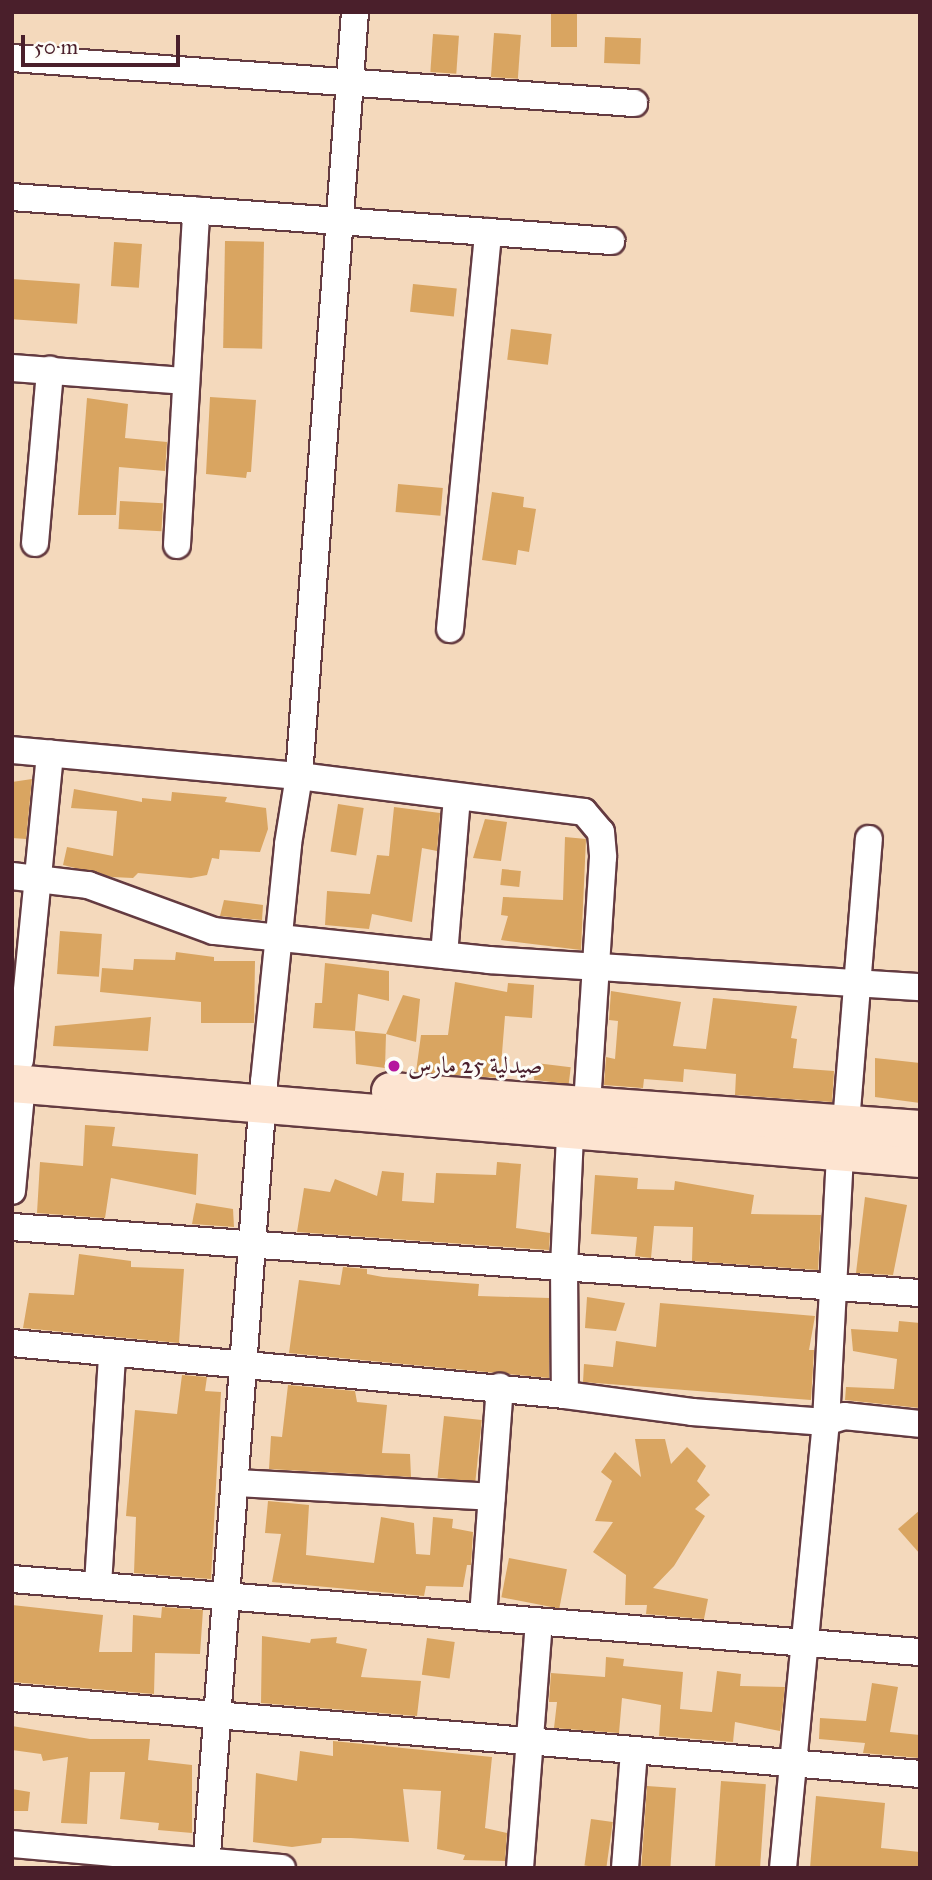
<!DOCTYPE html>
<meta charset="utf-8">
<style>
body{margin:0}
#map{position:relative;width:932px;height:1880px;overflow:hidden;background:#f4d9bc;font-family:"IM FELL Great Primer",Amiri,serif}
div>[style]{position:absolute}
.building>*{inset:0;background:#d9a561;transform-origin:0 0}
.roads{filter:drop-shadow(2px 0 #643b41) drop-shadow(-2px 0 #643b41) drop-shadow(0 2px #643b41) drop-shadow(0 -2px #643b41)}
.minor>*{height:26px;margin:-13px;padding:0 13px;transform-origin:13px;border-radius:13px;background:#fff}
.secondary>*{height:37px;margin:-18.5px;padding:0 18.5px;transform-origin:18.5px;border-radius:18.5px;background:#fde4d1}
.dots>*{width:19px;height:19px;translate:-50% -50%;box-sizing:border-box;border:4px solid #fdfcf7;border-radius:50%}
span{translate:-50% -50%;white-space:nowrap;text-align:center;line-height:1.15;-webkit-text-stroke:6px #fdfcf7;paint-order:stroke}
.poi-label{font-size:24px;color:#4a1f2b}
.left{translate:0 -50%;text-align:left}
.frame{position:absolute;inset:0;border:14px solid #4a1f2b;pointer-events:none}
.scale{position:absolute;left:21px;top:35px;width:159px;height:32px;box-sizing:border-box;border:4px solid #4a1f2b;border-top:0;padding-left:9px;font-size:21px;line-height:24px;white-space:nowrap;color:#4a1f2b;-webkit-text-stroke:5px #fdfcf7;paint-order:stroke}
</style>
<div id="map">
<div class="building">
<i style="left:551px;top:12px;width:26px;height:35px"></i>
<i style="left:494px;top:33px;width:27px;height:44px;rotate:4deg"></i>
<i style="left:433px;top:34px;width:26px;height:38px;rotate:4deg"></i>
<i style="left:605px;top:37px;width:36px;height:26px;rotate:2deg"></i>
<i style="left:225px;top:241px;width:39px;height:107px;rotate:1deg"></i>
<i style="left:114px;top:242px;width:28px;height:44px;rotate:4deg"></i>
<i style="left:12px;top:279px;width:68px;height:40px;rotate:4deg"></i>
<i style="left:413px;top:284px;width:44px;height:28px;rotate:6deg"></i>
<i style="left:511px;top:329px;width:41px;height:31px;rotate:7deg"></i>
<i style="clip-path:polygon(210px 397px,256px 400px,251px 472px,247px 472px,246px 478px,206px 474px)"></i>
<i style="clip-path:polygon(87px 398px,128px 404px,125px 438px,167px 442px,165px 471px,119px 467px,116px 515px,78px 515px)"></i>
<i style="left:398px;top:484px;width:45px;height:28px;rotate:5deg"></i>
<i style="clip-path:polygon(492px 492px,524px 497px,523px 507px,536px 509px,529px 552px,518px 550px,516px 565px,482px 560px)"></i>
<i style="left:120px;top:501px;width:43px;height:28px;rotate:3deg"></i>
<i style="clip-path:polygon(32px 779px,26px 839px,12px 838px,12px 782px)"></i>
<i style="clip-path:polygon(74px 789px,142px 802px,142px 798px,171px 801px,172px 792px,227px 797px,225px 802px,266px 808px,268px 829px,260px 852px,220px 850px,219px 859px,212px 858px,207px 875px,191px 878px,138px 873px,133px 878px,112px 877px,63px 865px,67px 847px,113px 856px,117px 811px,71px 808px)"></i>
<i style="left:338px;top:804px;width:26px;height:48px;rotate:9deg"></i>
<i style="clip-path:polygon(394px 807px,440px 813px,437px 851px,422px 848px,412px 922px,372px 914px,369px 929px,325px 925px,327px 891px,370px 894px,377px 855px,389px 856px)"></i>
<i style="clip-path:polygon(485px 819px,507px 822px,501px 861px,473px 858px)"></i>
<i style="clip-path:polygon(565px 837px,586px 839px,581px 950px,501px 940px,508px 916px,501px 915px,503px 897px,563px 900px)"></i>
<i style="left:502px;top:869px;width:19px;height:16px;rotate:6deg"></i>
<i style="clip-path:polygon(224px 900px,263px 905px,262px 920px,220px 916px)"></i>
<i style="left:60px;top:931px;width:42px;height:43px;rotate:4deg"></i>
<i style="clip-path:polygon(176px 952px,214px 957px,214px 961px,255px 961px,254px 1023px,201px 1023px,201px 1002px,100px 992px,102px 968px,133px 970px,134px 959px,175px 960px)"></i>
<i style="clip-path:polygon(325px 963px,389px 971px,389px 1001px,358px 994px,355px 1031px,313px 1028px,315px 1003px,322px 1003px)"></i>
<i style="clip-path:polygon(455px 982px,507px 992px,508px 983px,534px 985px,532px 1018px,505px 1016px,500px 1078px,416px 1072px,421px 1035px,448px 1035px)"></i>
<i style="clip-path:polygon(611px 991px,681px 1002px,673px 1046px,706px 1049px,713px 998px,797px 1006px,791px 1038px,797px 1039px,793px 1068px,834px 1071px,832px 1102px,735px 1095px,736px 1074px,684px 1069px,683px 1082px,644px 1079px,643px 1088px,604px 1085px,606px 1057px,615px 1059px,618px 1021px,609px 1020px)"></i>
<i style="clip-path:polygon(403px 995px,420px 999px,416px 1042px,386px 1034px)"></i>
<i style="clip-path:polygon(151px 1017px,148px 1051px,53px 1046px,55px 1026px)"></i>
<i style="clip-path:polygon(355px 1031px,386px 1034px,385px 1068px,356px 1064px)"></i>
<i style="clip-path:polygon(875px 1058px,920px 1063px,920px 1103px,875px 1097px)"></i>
<i style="left:536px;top:1063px;width:35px;height:17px;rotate:7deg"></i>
<i style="clip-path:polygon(85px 1125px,115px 1127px,112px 1146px,198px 1154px,196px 1195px,111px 1178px,105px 1218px,37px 1213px,40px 1162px,83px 1166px)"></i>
<i style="clip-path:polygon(497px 1162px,521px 1164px,516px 1228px,550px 1233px,549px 1250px,297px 1232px,304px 1188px,330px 1192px,335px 1179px,377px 1196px,382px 1171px,404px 1173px,402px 1201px,434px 1203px,436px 1173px,496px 1175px)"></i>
<i style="clip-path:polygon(595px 1175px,638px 1178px,637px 1189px,674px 1190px,675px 1181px,754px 1195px,751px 1214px,821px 1215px,818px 1270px,692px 1261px,693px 1227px,654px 1226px,651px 1258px,635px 1256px,637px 1237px,591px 1234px)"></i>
<i style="clip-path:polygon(865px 1197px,907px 1205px,893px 1275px,856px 1273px)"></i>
<i style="clip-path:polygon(196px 1203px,233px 1209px,234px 1227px,192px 1224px)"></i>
<i style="clip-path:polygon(79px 1254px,131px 1261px,131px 1267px,184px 1269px,179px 1343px,23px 1328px,29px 1293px,74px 1295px)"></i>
<i style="clip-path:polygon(343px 1267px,367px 1269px,367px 1274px,383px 1277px,479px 1284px,478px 1296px,549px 1298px,549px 1378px,289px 1353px,299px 1280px,340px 1285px)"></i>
<i style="clip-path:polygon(587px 1297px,625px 1303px,616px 1331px,585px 1328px)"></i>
<i style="clip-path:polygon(660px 1303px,815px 1316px,809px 1350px,814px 1350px,811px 1400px,583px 1382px,584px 1364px,613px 1367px,616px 1341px,656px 1347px)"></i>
<i style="clip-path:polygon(899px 1321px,920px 1323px,920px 1408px,845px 1400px,846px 1387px,894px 1389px,897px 1359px,853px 1351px,851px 1329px,898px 1332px)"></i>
<i style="clip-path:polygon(182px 1375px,207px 1377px,205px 1391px,221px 1392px,211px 1579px,134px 1573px,136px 1517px,126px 1516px,135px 1410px,177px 1414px)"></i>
<i style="clip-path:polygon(288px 1385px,355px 1391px,357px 1402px,387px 1405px,382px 1453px,410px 1454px,411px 1477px,269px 1469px,271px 1436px,282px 1437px)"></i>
<i style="left:444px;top:1416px;width:38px;height:62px;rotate:6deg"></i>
<i style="clip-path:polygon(635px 1439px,665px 1439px,671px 1464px,687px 1447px,706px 1466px,697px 1481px,710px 1495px,695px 1509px,705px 1516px,674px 1566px,653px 1588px,708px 1599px,704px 1619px,646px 1614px,647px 1605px,625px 1605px,626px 1575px,593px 1552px,613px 1522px,595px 1521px,612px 1481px,601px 1472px,615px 1452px,641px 1477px)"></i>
<i style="clip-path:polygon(268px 1501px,309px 1505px,306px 1555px,374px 1563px,381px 1517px,414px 1523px,416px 1554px,430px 1555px,433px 1517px,453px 1519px,452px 1528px,473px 1532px,471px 1565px,467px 1565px,463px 1587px,426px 1586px,424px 1596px,272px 1582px,281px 1534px,265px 1533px)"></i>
<i style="clip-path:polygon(920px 1510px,920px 1554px,898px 1529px)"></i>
<i style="left:509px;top:1558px;width:59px;height:40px;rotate:11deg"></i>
<i style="clip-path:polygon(12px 1605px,103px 1615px,99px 1652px,132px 1652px,133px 1615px,161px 1618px,162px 1607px,203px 1610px,200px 1654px,155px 1653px,154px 1694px,12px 1682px)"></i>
<i style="clip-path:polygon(262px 1636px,310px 1643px,311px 1639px,337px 1637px,336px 1643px,367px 1649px,361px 1677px,421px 1681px,417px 1716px,261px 1703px)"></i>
<i style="left:427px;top:1638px;width:28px;height:37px;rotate:8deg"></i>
<i style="clip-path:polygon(606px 1657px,624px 1659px,623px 1666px,683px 1672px,680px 1709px,712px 1712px,717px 1671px,741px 1674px,740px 1686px,785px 1687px,780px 1731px,735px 1722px,733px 1742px,659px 1736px,661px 1705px,622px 1698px,619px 1733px,554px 1728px,557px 1702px,549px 1702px,551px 1673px,605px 1677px)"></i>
<i style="clip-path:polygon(872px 1683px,898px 1687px,890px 1732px,920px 1735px,920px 1758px,863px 1753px,865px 1743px,819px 1739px,820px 1718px,866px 1721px)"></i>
<i style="clip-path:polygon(12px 1726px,90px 1739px,150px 1739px,148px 1760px,192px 1765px,192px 1833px,158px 1830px,159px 1823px,120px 1819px,125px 1772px,90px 1772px,87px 1824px,61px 1823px,68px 1757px,43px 1761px,41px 1754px,12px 1750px)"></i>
<i style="clip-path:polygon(333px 1741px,492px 1757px,485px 1828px,507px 1833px,505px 1861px,463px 1860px,465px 1855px,437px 1849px,441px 1791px,403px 1789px,409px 1842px,351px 1838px,322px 1838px,321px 1843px,292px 1847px,253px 1842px,256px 1773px,297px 1781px,300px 1751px,333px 1756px)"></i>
<i style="left:721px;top:1781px;width:45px;height:87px;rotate:4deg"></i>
<i style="left:647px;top:1786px;width:29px;height:82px;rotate:4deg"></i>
<i style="clip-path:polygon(12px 1789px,30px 1792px,28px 1811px,12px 1811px)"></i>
<i style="clip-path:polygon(816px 1796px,885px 1803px,881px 1848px,920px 1852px,920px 1868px,810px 1868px)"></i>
<i style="left:591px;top:1819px;width:22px;height:47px;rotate:8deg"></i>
</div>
<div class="roads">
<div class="minor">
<i style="left:12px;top:58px;width:624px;rotate:4.14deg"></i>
<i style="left:12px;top:197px;width:601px;rotate:4.2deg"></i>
<i style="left:12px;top:368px;width:172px;rotate:4.3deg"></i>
<i style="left:35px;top:543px;width:174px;rotate:-85deg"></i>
<i style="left:177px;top:545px;width:335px;rotate:-86.7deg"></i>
<i style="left:450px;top:629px;width:399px;rotate:-84.5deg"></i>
<i style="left:12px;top:750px;width:288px;rotate:5.2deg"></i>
<i style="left:299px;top:776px;width:287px;rotate:7.2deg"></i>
<i style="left:584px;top:812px;width:26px;rotate:50deg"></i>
<i style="left:601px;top:832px;width:25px;rotate:85deg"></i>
<i style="left:603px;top:857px;width:249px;rotate:93.7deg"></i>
<i style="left:12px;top:876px;width:77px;rotate:6.8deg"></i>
<i style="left:88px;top:885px;width:134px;rotate:20.1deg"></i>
<i style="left:214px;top:931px;width:277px;rotate:6deg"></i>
<i style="left:489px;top:960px;width:432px;rotate:3.6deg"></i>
<i style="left:444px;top:955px;width:158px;rotate:-85.3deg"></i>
<i style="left:20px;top:1060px;width:308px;rotate:-84.4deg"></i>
<i style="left:571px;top:1113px;width:152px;rotate:92.6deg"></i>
<i style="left:564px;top:1265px;width:130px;rotate:89.6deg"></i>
<i style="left:565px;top:1395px;width:128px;rotate:7.6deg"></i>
<i style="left:692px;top:1412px;width:134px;rotate:4.3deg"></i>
<i style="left:826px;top:1422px;width:19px;rotate:-18deg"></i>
<i style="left:844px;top:1416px;width:76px;rotate:6deg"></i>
<i style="left:12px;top:1191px;width:108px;rotate:-84.7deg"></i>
<i style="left:12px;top:1227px;width:910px;rotate:4.16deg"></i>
<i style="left:12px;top:1343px;width:555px;rotate:5.37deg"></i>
<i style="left:236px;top:1483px;width:256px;rotate:3.1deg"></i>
<i style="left:12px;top:1579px;width:911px;rotate:4.6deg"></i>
<i style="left:98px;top:1585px;width:231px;rotate:-86.5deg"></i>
<i style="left:483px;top:1617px;width:231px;rotate:-85.8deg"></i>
<i style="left:12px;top:1698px;width:911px;rotate:4.78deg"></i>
<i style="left:12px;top:1844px;width:271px;rotate:5.1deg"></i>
<i style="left:206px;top:1868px;width:788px;rotate:-85.78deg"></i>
<i style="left:264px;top:1082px;width:239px;rotate:-84.2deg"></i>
<i style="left:288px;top:844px;width:69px;rotate:-80.8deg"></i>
<i style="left:299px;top:776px;width:766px;rotate:-85.81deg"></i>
<i style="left:520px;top:1868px;width:247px;rotate:-85.6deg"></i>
<i style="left:625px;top:1868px;width:117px;rotate:-85.6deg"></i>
<i style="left:783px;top:1868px;width:448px;rotate:-84.5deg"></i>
<i style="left:826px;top:1422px;width:270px;rotate:-87deg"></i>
<i style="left:840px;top:1152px;width:30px;rotate:-78deg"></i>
<i style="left:846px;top:1123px;width:285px;rotate:-85.4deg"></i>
</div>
<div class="secondary">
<i style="left:12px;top:1083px;width:911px;rotate:4.72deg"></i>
<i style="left:390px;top:1091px;width:531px;rotate:4.1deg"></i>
</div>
</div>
<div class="dots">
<i style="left:394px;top:1066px;background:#b5179e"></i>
</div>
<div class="poi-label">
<span class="left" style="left:408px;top:1066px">صيدلية 25 مارس</span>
</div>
<div class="frame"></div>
<div class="scale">50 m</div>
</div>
